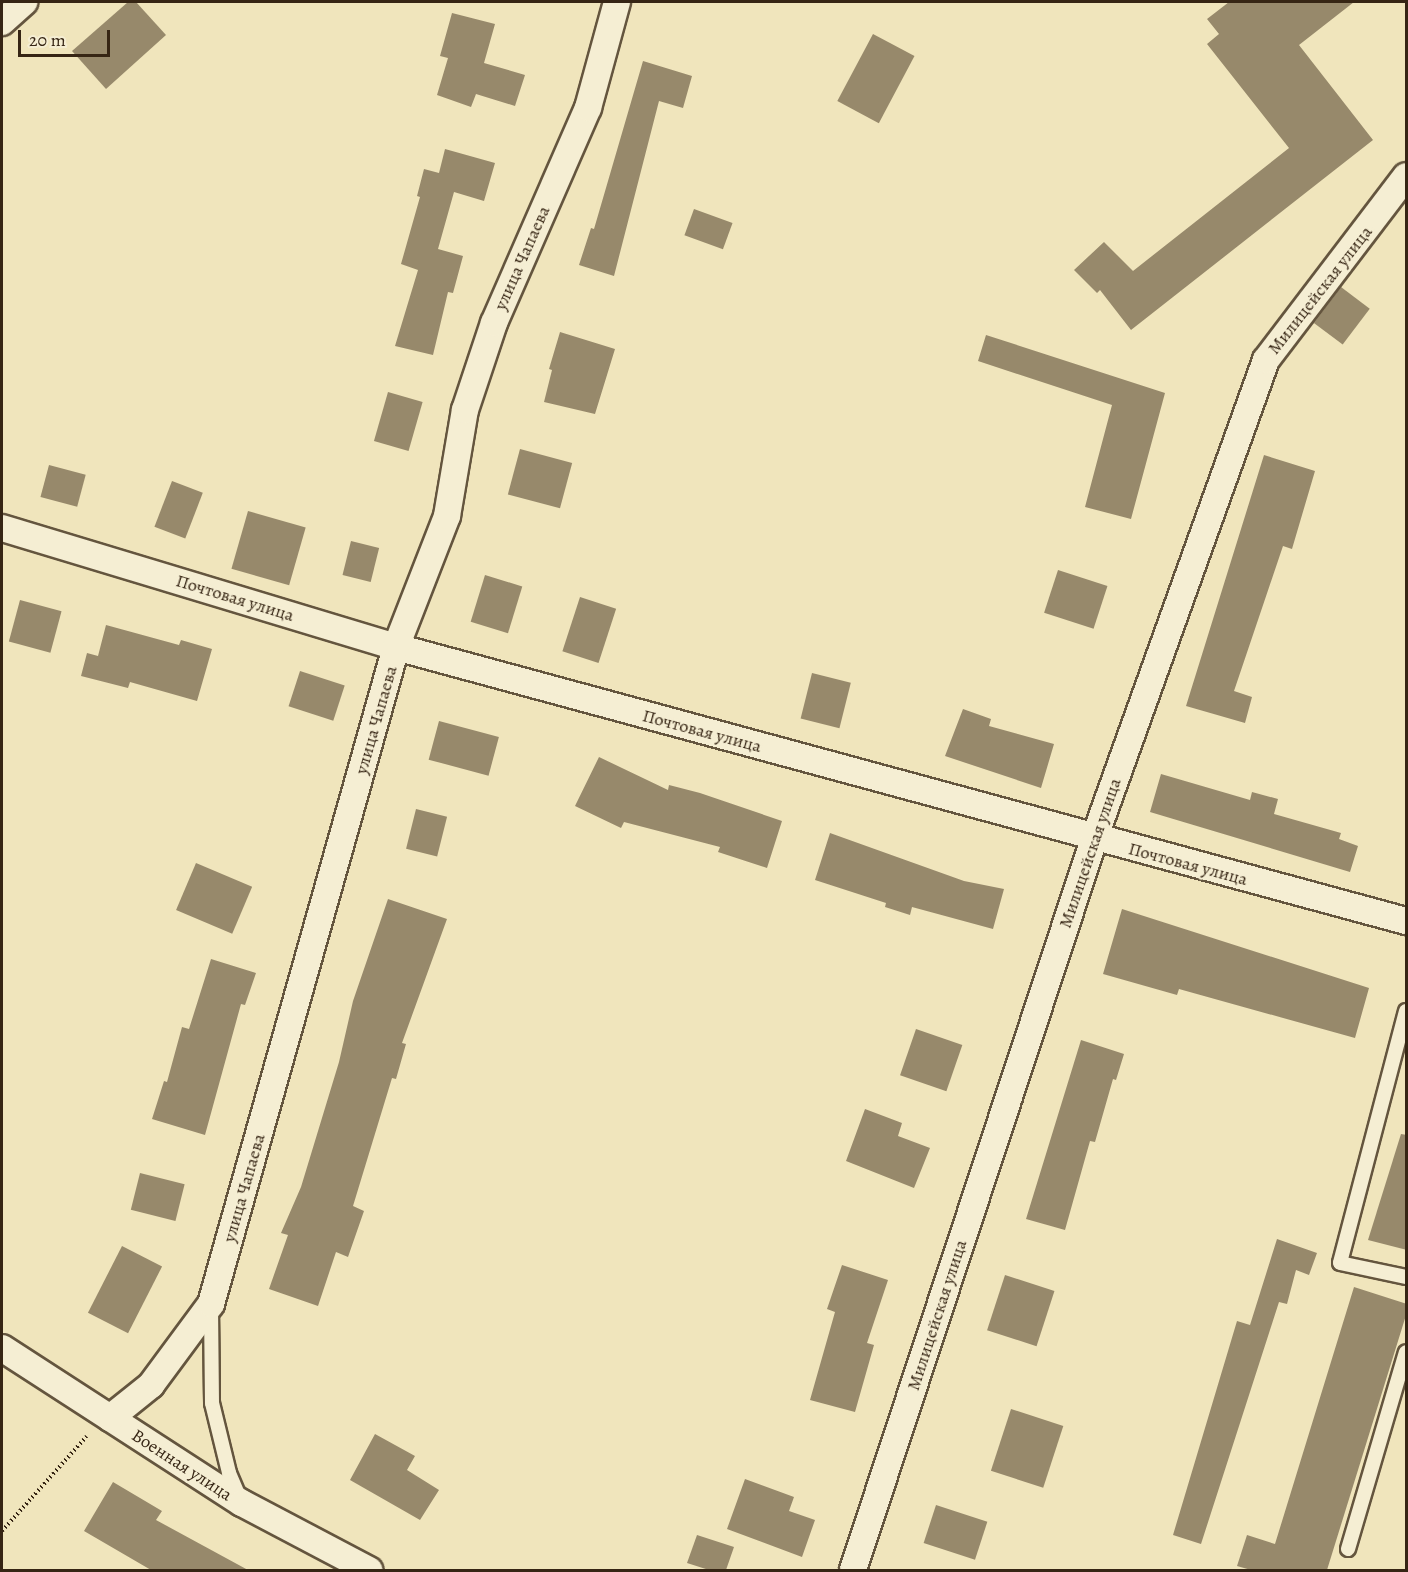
<!DOCTYPE html>
<meta charset="utf-8">
<style>
body{margin:0}
#map{position:relative;width:1408px;height:1572px;overflow:hidden;background:#f0e5bc;font-family:Alegreya,serif}
div>[style]{position:absolute}
.building>*{inset:0;background:#97896b;transform-origin:0 0}
.path>*{height:4px;margin-top:-2px;transform-origin:0;background:repeating-linear-gradient(90deg,#362514 0 1.5px,transparent 0 4.5px)}
.roads{filter:drop-shadow(2px 0 #64553e) drop-shadow(-2px 0 #64553e) drop-shadow(0 2px #64553e) drop-shadow(0 -2px #64553e)}
.lane>*{height:14px;margin:-7px;padding:0 7px;transform-origin:7px;border-radius:7px;background:#f5eed3}
.street>*{height:26px;margin:-13px;padding:0 13px;transform-origin:13px;border-radius:13px;background:#f5eed3}
span{translate:-50% -50%;white-space:nowrap;text-align:center;line-height:1.15;-webkit-text-stroke:4.5px #f5eed3;paint-order:stroke}
.street-label{font-size:18px;color:#362514}
.frame{position:absolute;inset:0;border:3px solid #362514;pointer-events:none}
.scale{position:absolute;left:18px;top:30px;width:92px;height:27px;box-sizing:border-box;border:3px solid #362514;border-top:0;padding-left:8px;font-size:18px;line-height:21px;white-space:nowrap;color:#362514;-webkit-text-stroke:4px #f5eed3;paint-order:stroke}
</style>
<div id="map">
<div class="building">
<i style="clip-path:polygon(128px 2px,136px 2px,166px 35px,106px 89px,72px 51px)"></i>
<i style="clip-path:polygon(1229px 2px,1354px 2px,1299px 45px,1373px 140px,1131px 330px,1100px 290px,1097px 293px,1074px 270px,1104px 242px,1133px 271px,1289px 148px,1207px 44px,1219px 34px,1207px 19px)"></i>
<i style="clip-path:polygon(452px 13px,495px 24px,484px 63px,525px 75px,515px 106px,476px 94px,471px 107px,437px 95px,448px 58px,440px 56px)"></i>
<i style="left:873px;top:34px;width:47px;height:76px;rotate:28deg"></i>
<i style="clip-path:polygon(643px 61px,692px 76px,683px 108px,659px 101px,614px 276px,579px 265px,591px 228px,594px 229px)"></i>
<i style="clip-path:polygon(445px 149px,495px 163px,484px 201px,454px 192px,438px 249px,463px 256px,453px 293px,448px 292px,433px 355px,395px 346px,418px 270px,401px 264px,420px 197px,417px 196px,424px 169px,439px 173px)"></i>
<i style="left:694px;top:209px;width:41px;height:28px;rotate:20deg"></i>
<i style="left:1341px;top:287px;width:36px;height:45px;rotate:37deg"></i>
<i style="clip-path:polygon(560px 332px,615px 349px,595px 414px,544px 402px,552px 370px,549px 369px)"></i>
<i style="clip-path:polygon(986px 335px,1165px 393px,1131px 519px,1085px 507px,1112px 405px,978px 361px)"></i>
<i style="left:388px;top:392px;width:36px;height:51px;rotate:16deg"></i>
<i style="left:520px;top:449px;width:54px;height:47px;rotate:15deg"></i>
<i style="clip-path:polygon(1264px 455px,1315px 471px,1292px 549px,1283px 546px,1234px 691px,1252px 697px,1245px 723px,1186px 706px)"></i>
<i style="left:49px;top:465px;width:38px;height:33px;rotate:15deg"></i>
<i style="left:172px;top:481px;width:33px;height:49px;rotate:21deg"></i>
<i style="left:248px;top:511px;width:60px;height:60px;rotate:16deg"></i>
<i style="left:351px;top:541px;width:29px;height:35px;rotate:14deg"></i>
<i style="left:1058px;top:570px;width:52px;height:45px;rotate:18deg"></i>
<i style="left:485px;top:575px;width:39px;height:49px;rotate:17deg"></i>
<i style="left:580px;top:597px;width:38px;height:57px;rotate:18deg"></i>
<i style="left:20px;top:600px;width:43px;height:43px;rotate:15deg"></i>
<i style="clip-path:polygon(106px 625px,179px 645px,181px 640px,212px 649px,197px 701px,130px 682px,128px 688px,81px 676px,87px 653px,98px 656px)"></i>
<i style="left:300px;top:671px;width:47px;height:37px;rotate:18deg"></i>
<i style="left:812px;top:673px;width:40px;height:47px;rotate:14deg"></i>
<i style="clip-path:polygon(963px 709px,991px 719px,989px 726px,1054px 744px,1041px 788px,945px 756px)"></i>
<i style="left:439px;top:721px;width:62px;height:40px;rotate:15deg"></i>
<i style="clip-path:polygon(599px 757px,668px 790px,669px 785px,700px 793px,782px 821px,767px 868px,718px 852px,720px 847px,624px 822px,621px 828px,575px 806px)"></i>
<i style="clip-path:polygon(1161px 774px,1250px 800px,1252px 792px,1278px 799px,1274px 814px,1341px 833px,1339px 839px,1358px 846px,1350px 872px,1150px 812px)"></i>
<i style="left:416px;top:809px;width:32px;height:41px;rotate:14deg"></i>
<i style="clip-path:polygon(830px 833px,964px 881px,1004px 889px,993px 929px,912px 907px,910px 915px,885px 907px,886px 903px,815px 880px)"></i>
<i style="left:196px;top:863px;width:61px;height:51px;rotate:23deg"></i>
<i style="clip-path:polygon(388px 899px,447px 919px,402px 1043px,406px 1044px,396px 1079px,392px 1078px,353px 1206px,364px 1211px,348px 1257px,336px 1252px,318px 1306px,269px 1289px,288px 1235px,281px 1233px,301px 1187px,339px 1062px,353px 1001px)"></i>
<i style="clip-path:polygon(1122px 909px,1369px 988px,1355px 1038px,1179px 989px,1177px 995px,1103px 974px)"></i>
<i style="clip-path:polygon(211px 959px,256px 973px,245px 1005px,241px 1004px,205px 1135px,152px 1119px,164px 1081px,167px 1082px,182px 1027px,189px 1029px)"></i>
<i style="left:916px;top:1029px;width:49px;height:49px;rotate:19deg"></i>
<i style="clip-path:polygon(1081px 1040px,1124px 1054px,1116px 1080px,1113px 1079px,1095px 1142px,1090px 1141px,1065px 1230px,1026px 1219px)"></i>
<i style="clip-path:polygon(865px 1109px,902px 1123px,898px 1136px,930px 1148px,914px 1188px,846px 1161px)"></i>
<i style="clip-path:polygon(1401px 1134px,1407px 1135px,1407px 1250px,1368px 1240px)"></i>
<i style="left:140px;top:1173px;width:46px;height:38px;rotate:14deg"></i>
<i style="clip-path:polygon(1277px 1239px,1317px 1253px,1309px 1275px,1296px 1270px,1287px 1304px,1279px 1302px,1201px 1544px,1173px 1535px,1237px 1321px,1250px 1325px)"></i>
<i style="left:122px;top:1246px;width:45px;height:75px;rotate:27deg"></i>
<i style="clip-path:polygon(842px 1265px,888px 1280px,867px 1343px,874px 1345px,855px 1412px,810px 1400px,835px 1312px,827px 1309px)"></i>
<i style="left:1005px;top:1275px;width:52px;height:58px;rotate:18deg"></i>
<i style="clip-path:polygon(1354px 1287px,1407px 1304px,1407px 1312px,1327px 1570px,1251px 1570px,1237px 1566px,1247px 1535px,1275px 1544px)"></i>
<i style="left:1011px;top:1409px;width:55px;height:65px;rotate:18deg"></i>
<i style="clip-path:polygon(375px 1434px,415px 1456px,407px 1470px,439px 1490px,420px 1520px,350px 1480px)"></i>
<i style="clip-path:polygon(745px 1479px,794px 1497px,789px 1511px,815px 1520px,802px 1557px,727px 1529px)"></i>
<i style="clip-path:polygon(113px 1482px,162px 1511px,156px 1520px,248px 1570px,151px 1570px,84px 1531px)"></i>
<i style="left:936px;top:1505px;width:54px;height:40px;rotate:18deg"></i>
<i style="clip-path:polygon(697px 1535px,734px 1547px,726px 1570px,709px 1570px,687px 1563px)"></i>
</div>
<div class="path">
<i style="left:2px;top:1531px;width:127px;rotate:-48.2deg"></i>
</div>
<div class="roads">
<div class="lane">
<i style="left:1406px;top:1011px;width:260px;rotate:104.7deg"></i>
<i style="left:1340px;top:1263px;width:67px;rotate:12deg"></i>
<i style="left:211px;top:1307px;width:96px;rotate:89.4deg"></i>
<i style="left:212px;top:1403px;width:72px;rotate:76.3deg"></i>
<i style="left:229px;top:1473px;width:28px;rotate:67deg"></i>
<i style="left:1348px;top:1549px;width:205px;rotate:-73.6deg"></i>
</div>
<div class="street">
<i style="left:2px;top:22px;width:30px;rotate:-42deg"></i>
<i style="left:2px;top:528px;width:412px;rotate:16.8deg"></i>
<i style="left:396px;top:647px;width:1047px;rotate:15.18deg"></i>
<i style="left:2px;top:1348px;width:286px;rotate:32.9deg"></i>
<i style="left:242px;top:1503px;width:144px;rotate:27.8deg"></i>
<i style="left:110px;top:1418px;width:53px;rotate:-38.8deg"></i>
<i style="left:151px;top:1385px;width:101px;rotate:-53.5deg"></i>
<i style="left:211px;top:1304px;width:683px;rotate:-74.27deg"></i>
<i style="left:396px;top:647px;width:141px;rotate:-68.7deg"></i>
<i style="left:447px;top:516px;width:108px;rotate:-80.4deg"></i>
<i style="left:465px;top:410px;width:92px;rotate:-71.6deg"></i>
<i style="left:494px;top:323px;width:235px;rotate:-66.4deg"></i>
<i style="left:588px;top:108px;width:110px;rotate:-74.7deg"></i>
<i style="left:853px;top:1570px;width:770px;rotate:-71.75deg"></i>
<i style="left:1094px;top:839px;width:509px;rotate:-70.25deg"></i>
<i style="left:1266px;top:360px;width:231px;rotate:-52.7deg"></i>
</div>
</div>
<div class="street-label">
<span style="left:522px;top:258px;rotate:-66deg">улица Чапаева</span>
<span style="left:1320px;top:290px;rotate:-52deg">Милицейская улица</span>
<span style="left:235px;top:598px;rotate:17deg">Почтовая улица</span>
<span style="left:376px;top:720px;rotate:-74deg">улица Чапаева</span>
<span style="left:702px;top:731px;rotate:15deg">Почтовая улица</span>
<span style="left:1090px;top:853px;rotate:-71deg">Милицейская улица</span>
<span style="left:1188px;top:864px;rotate:15deg">Почтовая улица</span>
<span style="left:244px;top:1188px;rotate:-74deg">улица Чапаева</span>
<span style="left:937px;top:1315px;rotate:-72deg">Милицейская улица</span>
<span style="left:182px;top:1465px;rotate:33deg">Военная улица</span>
</div>
<div class="frame"></div>
<div class="scale">20 m</div>
</div>
